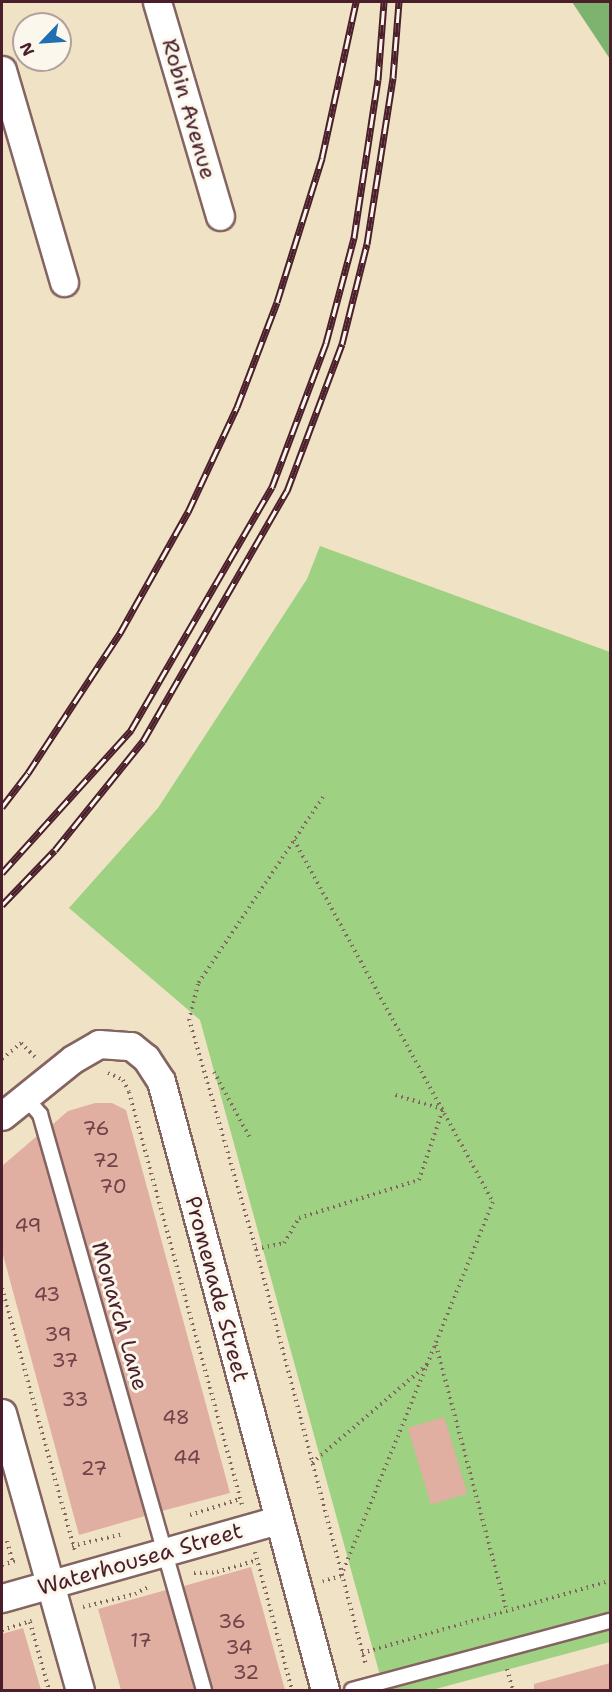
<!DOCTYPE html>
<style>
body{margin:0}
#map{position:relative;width:612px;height:1692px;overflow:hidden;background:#f0e3c5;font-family:"Shantell Sans",sans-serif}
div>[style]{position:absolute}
.green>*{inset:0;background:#9ed181}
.forest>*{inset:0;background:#7eb36f}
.building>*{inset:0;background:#e1aea2;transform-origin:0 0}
.path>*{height:4px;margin-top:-2px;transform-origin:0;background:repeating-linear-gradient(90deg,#846461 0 1.5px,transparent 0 6px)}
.roads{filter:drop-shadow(2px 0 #846461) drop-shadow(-2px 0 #846461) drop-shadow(0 2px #846461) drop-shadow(0 -2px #846461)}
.lane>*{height:14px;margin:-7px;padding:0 7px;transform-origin:7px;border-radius:7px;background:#fff}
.street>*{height:27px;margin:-13.5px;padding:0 13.5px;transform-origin:13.5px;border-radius:13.5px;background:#fff}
.rail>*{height:7px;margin-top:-3.5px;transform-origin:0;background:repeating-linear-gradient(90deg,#fbf7ec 0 14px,#4a1f2b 0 28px);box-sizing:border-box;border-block:2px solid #4a1f2b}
span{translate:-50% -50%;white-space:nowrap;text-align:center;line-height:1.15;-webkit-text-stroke:6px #fbf7ec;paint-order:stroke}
.number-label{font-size:20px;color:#704349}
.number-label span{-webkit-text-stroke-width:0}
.street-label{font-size:22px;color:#4a1f2b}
.frame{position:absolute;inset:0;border:3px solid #4a1f2b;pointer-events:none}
.north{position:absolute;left:12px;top:12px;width:60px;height:60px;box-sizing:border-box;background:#fbf7ec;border:2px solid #b4a19f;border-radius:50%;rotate:245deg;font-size:16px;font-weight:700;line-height:24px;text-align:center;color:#4a1f2b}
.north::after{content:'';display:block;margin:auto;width:21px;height:27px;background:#1f6fb2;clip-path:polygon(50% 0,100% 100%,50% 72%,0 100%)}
</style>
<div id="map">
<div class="green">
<i style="clip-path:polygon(320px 546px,610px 652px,610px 1642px,432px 1690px,384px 1690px,200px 1020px,69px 908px,158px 808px,307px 579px)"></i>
</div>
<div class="forest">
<i style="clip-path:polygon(572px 2px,610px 2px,610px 59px)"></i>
</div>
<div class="building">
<i style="clip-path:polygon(95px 1103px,112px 1103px,126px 1110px,230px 1493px,162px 1511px,52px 1125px,68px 1111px)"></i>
<i style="clip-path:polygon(37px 1136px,145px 1516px,79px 1535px,2px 1251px,2px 1166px)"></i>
<i style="left:444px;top:1417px;width:80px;height:38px;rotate:73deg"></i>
<i style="clip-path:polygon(251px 1567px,285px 1690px,213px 1690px,184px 1586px)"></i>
<i style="clip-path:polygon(166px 1590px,195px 1690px,121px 1690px,98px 1609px)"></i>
<i style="clip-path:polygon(23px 1628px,41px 1690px,2px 1690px,2px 1634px)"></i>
<i style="clip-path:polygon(610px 1663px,610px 1690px,534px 1690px,534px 1684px)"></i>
</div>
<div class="path">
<i style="left:323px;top:797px;width:225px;rotate:123.8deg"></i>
<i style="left:198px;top:984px;width:36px;rotate:104deg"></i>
<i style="left:189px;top:1019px;width:240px;rotate:73.8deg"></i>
<i style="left:256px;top:1249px;width:431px;rotate:75.2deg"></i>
<i style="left:294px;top:840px;width:413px;rotate:61.2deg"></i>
<i style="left:493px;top:1202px;width:404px;rotate:112.1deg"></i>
<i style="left:341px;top:1576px;width:19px;rotate:164deg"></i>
<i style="left:2px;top:1059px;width:25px;rotate:-40deg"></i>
<i style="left:21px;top:1043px;width:20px;rotate:45deg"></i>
<i style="left:214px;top:1072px;width:75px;rotate:61.4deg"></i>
<i style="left:108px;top:1073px;width:17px;rotate:25deg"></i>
<i style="left:123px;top:1080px;width:13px;rotate:63deg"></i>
<i style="left:129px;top:1092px;width:428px;rotate:74.7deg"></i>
<i style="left:256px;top:1249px;width:29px;rotate:-12deg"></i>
<i style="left:284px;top:1243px;width:29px;rotate:-59deg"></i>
<i style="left:299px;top:1218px;width:126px;rotate:-17.6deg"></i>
<i style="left:419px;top:1180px;width:75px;rotate:-71.3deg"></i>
<i style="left:443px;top:1109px;width:50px;rotate:-163.7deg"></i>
<i style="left:2px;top:1288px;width:273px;rotate:74.5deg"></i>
<i style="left:436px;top:1345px;width:275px;rotate:75.1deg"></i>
<i style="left:312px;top:1463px;width:153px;rotate:-40.5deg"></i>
<i style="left:190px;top:1515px;width:52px;rotate:-17.7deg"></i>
<i style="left:7px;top:1541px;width:23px;rotate:75deg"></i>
<i style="left:72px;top:1546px;width:52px;rotate:-13.2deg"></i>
<i style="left:255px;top:1552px;width:143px;rotate:75deg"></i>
<i style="left:2px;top:1565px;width:17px;rotate:-17deg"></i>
<i style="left:194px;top:1573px;width:23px;rotate:-2deg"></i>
<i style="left:217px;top:1572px;width:42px;rotate:-16.7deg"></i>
<i style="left:83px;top:1607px;width:54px;rotate:-14deg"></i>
<i style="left:135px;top:1594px;width:17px;rotate:-28deg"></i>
<i style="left:30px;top:1622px;width:71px;rotate:74.4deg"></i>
<i style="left:2px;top:1630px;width:31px;rotate:-17deg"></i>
<i style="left:362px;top:1653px;width:258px;rotate:-16.2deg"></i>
<i style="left:507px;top:1669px;width:22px;rotate:74deg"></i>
</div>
<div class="roads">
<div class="lane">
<i style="left:25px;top:1097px;width:23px;rotate:49deg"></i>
<i style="left:40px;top:1114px;width:599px;rotate:74.11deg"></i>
<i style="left:352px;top:1690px;width:267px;rotate:-15deg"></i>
</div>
<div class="street">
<i style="left:157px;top:2px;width:223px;rotate:73.6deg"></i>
<i style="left:2px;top:70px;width:221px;rotate:73.7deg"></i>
<i style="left:2px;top:1116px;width:91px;rotate:-38.8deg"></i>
<i style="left:73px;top:1059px;width:30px;rotate:-30deg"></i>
<i style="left:99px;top:1044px;width:32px;rotate:4deg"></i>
<i style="left:131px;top:1046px;width:19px;rotate:39deg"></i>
<i style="left:146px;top:1058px;width:27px;rotate:57deg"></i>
<i style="left:161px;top:1081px;width:631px;rotate:74.93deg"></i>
<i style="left:2px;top:1413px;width:288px;rotate:74.3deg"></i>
<i style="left:2px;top:1598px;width:287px;rotate:-15.8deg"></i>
</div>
</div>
<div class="rail">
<i style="left:2px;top:807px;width:43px;rotate:-52.6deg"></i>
<i style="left:28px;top:773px;width:168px;rotate:-56.7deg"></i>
<i style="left:120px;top:633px;width:139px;rotate:-60.7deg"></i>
<i style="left:188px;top:512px;width:116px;rotate:-65deg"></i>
<i style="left:237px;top:407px;width:112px;rotate:-69.1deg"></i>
<i style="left:277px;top:302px;width:151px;rotate:-72.6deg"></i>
<i style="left:322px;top:158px;width:160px;rotate:-77.7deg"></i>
<i style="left:2px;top:873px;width:193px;rotate:-47.9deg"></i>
<i style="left:131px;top:730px;width:281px;rotate:-59.9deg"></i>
<i style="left:272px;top:487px;width:154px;rotate:-69.4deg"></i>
<i style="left:326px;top:343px;width:109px;rotate:-75.1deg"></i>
<i style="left:354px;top:238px;width:160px;rotate:-81.4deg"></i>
<i style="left:378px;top:80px;width:78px;rotate:-85.6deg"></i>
<i style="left:2px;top:905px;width:76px;rotate:-46.1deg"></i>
<i style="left:55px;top:850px;width:140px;rotate:-51.1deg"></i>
<i style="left:143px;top:741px;width:289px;rotate:-60.1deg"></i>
<i style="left:287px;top:491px;width:157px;rotate:-69.5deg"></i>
<i style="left:342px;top:344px;width:103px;rotate:-76deg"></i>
<i style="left:367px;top:244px;width:168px;rotate:-81.1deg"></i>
<i style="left:393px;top:78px;width:76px;rotate:-85.5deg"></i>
</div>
<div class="number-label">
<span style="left:96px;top:1128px">76</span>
<span style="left:106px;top:1160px">72</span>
<span style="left:113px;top:1186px">70</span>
<span style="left:28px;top:1225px">49</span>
<span style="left:47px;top:1294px">43</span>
<span style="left:58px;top:1334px">39</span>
<span style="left:65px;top:1360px">37</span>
<span style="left:75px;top:1399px">33</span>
<span style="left:176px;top:1417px">48</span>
<span style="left:187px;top:1457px">44</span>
<span style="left:94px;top:1468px">27</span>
<span style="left:232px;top:1621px">36</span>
<span style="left:141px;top:1640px">17</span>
<span style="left:239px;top:1647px">34</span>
<span style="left:246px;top:1672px">32</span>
</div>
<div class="street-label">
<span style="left:189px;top:109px;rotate:74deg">Robin Avenue</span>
<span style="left:217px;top:1289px;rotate:75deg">Promenade Street</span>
<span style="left:120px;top:1316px;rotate:74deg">Monarch Lane</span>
<span style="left:140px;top:1559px;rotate:-16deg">Waterhousea Street</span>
</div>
<div class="frame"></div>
<div class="north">N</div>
</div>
